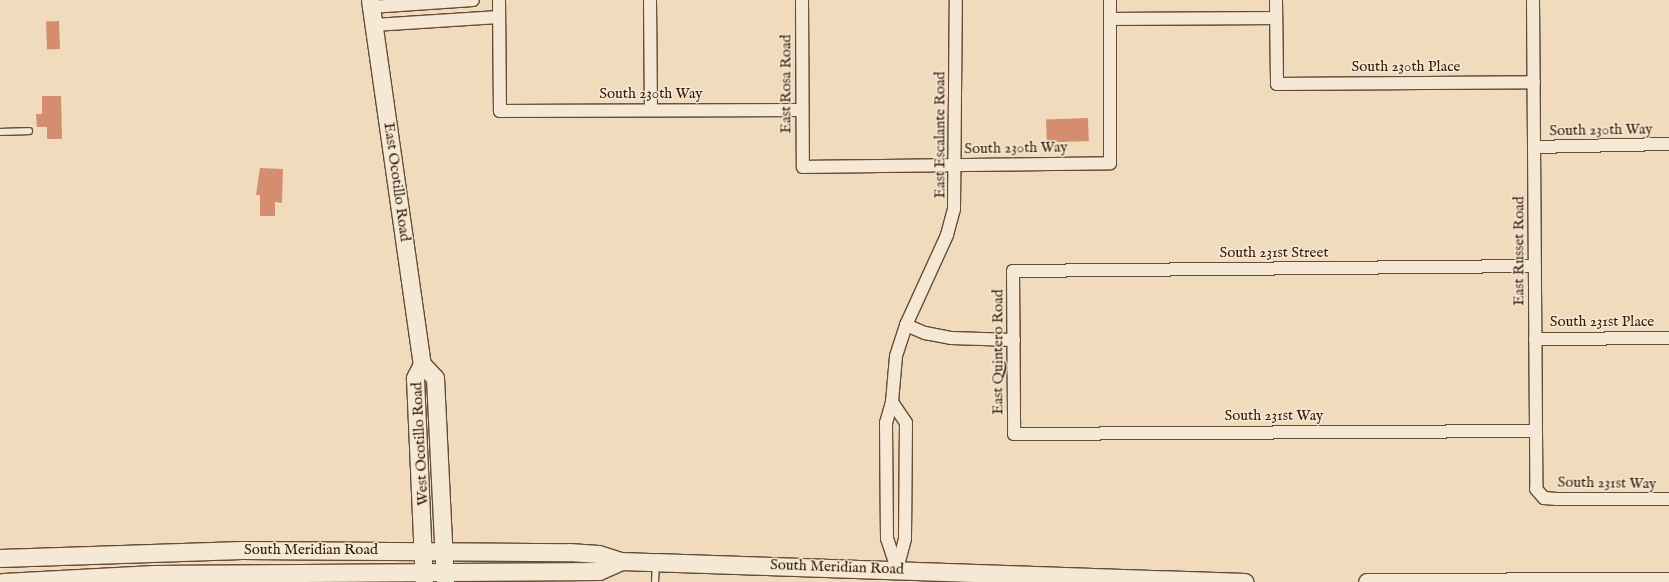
<!DOCTYPE html>
<style>
body{margin:0}
#map{position:relative;width:1669px;height:582px;overflow:hidden;background:#f0dbbd;font-family:"IM FELL English",serif}
div>[style]{position:absolute}
.building>*{inset:0;background:#d58d70;transform-origin:0 0}
.roads{filter:drop-shadow(1px 0 #644c36) drop-shadow(-1px 0 #644c36) drop-shadow(0 1px #644c36) drop-shadow(0 -1px #644c36)}
.lane>*{height:6px;margin:-3px;padding:0 3px;transform-origin:3px;border-radius:3px;background:#f5e8d4}
.street>*{height:12px;margin:-6px;padding:0 6px;transform-origin:6px;border-radius:6px;background:#f5e8d4}
.secondary>*{height:17px;margin:-8.5px;padding:0 8.5px;transform-origin:8.5px;border-radius:8.5px;background:#f5e8d4}
span{translate:-50% -50%;white-space:nowrap;text-align:center;line-height:1.15;-webkit-text-stroke:3px #f5e8d4;paint-order:stroke}
.street-label{font-size:15px;color:#351c09}
</style>
<div id="map">
<div class="building">
<i style="left:59px;top:21px;width:28px;height:13px;rotate:88deg"></i>
<i style="clip-path:polygon(42px 96px,61px 96px,62px 139px,47px 139px,47px 127px,37px 127px,36px 114px,42px 114px)"></i>
<i style="left:1088px;top:118px;width:23px;height:42px;rotate:88deg"></i>
<i style="clip-path:polygon(260px 168px,283px 169px,282px 203px,275px 202px,275px 216px,260px 216px,260px 195px,256px 195px)"></i>
</div>
<div class="roads">
<div class="lane">
<i style="left:0;top:132px;width:29px;rotate:-2deg"></i>
<i style="left:655px;top:582px;width:19px;rotate:-87deg"></i>
</div>
<div class="street">
<i style="left:499px;top:0;width:111px;rotate:89.5deg"></i>
<i style="left:500px;top:111px;width:302px;rotate:-0.2deg"></i>
<i style="left:650px;top:0;width:110px;rotate:89.5deg"></i>
<i style="left:802px;top:0;width:167px;rotate:89.7deg"></i>
<i style="left:803px;top:167px;width:307px;rotate:-0.7deg"></i>
<i style="left:1110px;top:163px;width:163px;rotate:-90deg"></i>
<i style="left:1276px;top:0;width:84px;rotate:89.3deg"></i>
<i style="left:1277px;top:84px;width:257px;rotate:-0.4deg"></i>
<i style="left:1533px;top:0;width:489px;rotate:89.6deg"></i>
<i style="left:1536px;top:489px;width:12px;rotate:48deg"></i>
<i style="left:1544px;top:498px;width:13px;rotate:4deg"></i>
<i style="left:1557px;top:499px;width:112px"></i>
<i style="left:371px;top:7px;width:102px;rotate:-3.9deg"></i>
<i style="left:1110px;top:19px;width:166px;rotate:-0.3deg"></i>
<i style="left:374px;top:25px;width:125px;rotate:-3.7deg"></i>
<i style="left:1534px;top:147px;width:135px;rotate:-1.3deg"></i>
<i style="left:1535px;top:266px;width:522px;rotate:179.45deg"></i>
<i style="left:1013px;top:271px;width:163px;rotate:89.6deg"></i>
<i style="left:1014px;top:434px;width:521px;rotate:-0.33deg"></i>
<i style="left:906px;top:325px;width:21px;rotate:23deg"></i>
<i style="left:925px;top:333px;width:26px;rotate:11deg"></i>
<i style="left:951px;top:338px;width:63px;rotate:1.8deg"></i>
<i style="left:1535px;top:339px;width:134px;rotate:-0.4deg"></i>
<i style="left:892px;top:402px;width:25px;rotate:56deg"></i>
<i style="left:906px;top:423px;width:116px;rotate:90.5deg"></i>
<i style="left:905px;top:539px;width:31px;rotate:105deg"></i>
<i style="left:897px;top:569px;width:32px;rotate:-108deg"></i>
<i style="left:887px;top:539px;width:116px;rotate:-90.5deg"></i>
<i style="left:886px;top:423px;width:22px;rotate:-74deg"></i>
<i style="left:892px;top:402px;width:46px;rotate:-85deg"></i>
<i style="left:896px;top:356px;width:33px;rotate:-72deg"></i>
<i style="left:906px;top:325px;width:99px;rotate:-65.5deg"></i>
<i style="left:947px;top:235px;width:27px;rotate:-75deg"></i>
<i style="left:954px;top:209px;width:209px;rotate:-89.5deg"></i>
</div>
<div class="secondary">
<i style="left:370px;top:0;width:368px;rotate:81.9deg"></i>
<i style="left:422px;top:364px;width:19px;rotate:47deg"></i>
<i style="left:435px;top:378px;width:204px;rotate:87.2deg"></i>
<i style="left:422px;top:364px;width:16px;rotate:117deg"></i>
<i style="left:415px;top:378px;width:204px;rotate:87.5deg"></i>
<i style="left:0;top:558px;width:242px;rotate:-1.9deg"></i>
<i style="left:242px;top:550px;width:327px;rotate:0.4deg"></i>
<i style="left:569px;top:552px;width:29px;rotate:4deg"></i>
<i style="left:598px;top:554px;width:24px;rotate:17deg"></i>
<i style="left:621px;top:561px;width:624px;rotate:1.93deg"></i>
<i style="left:3px;top:582px;width:151px;rotate:-3deg"></i>
<i style="left:154px;top:574px;width:445px;rotate:-0.4deg"></i>
<i style="left:599px;top:571px;width:24px;rotate:-24deg"></i>
<i style="left:1367px;top:582px;width:302px;rotate:-0.2deg"></i>
</div>
</div>
<div class="street-label">
<span style="left:1406px;top:67px">South 230th Place</span>
<span style="left:786px;top:84px;rotate:-90deg">East Rosa Road</span>
<span style="left:651px;top:94px">South 230th Way</span>
<span style="left:1601px;top:130px;rotate:-1deg">South 230th Way</span>
<span style="left:940px;top:135px;rotate:-90deg">East Escalante Road</span>
<span style="left:1016px;top:148px;rotate:-1deg">South 230th Way</span>
<span style="left:397px;top:182px;rotate:82deg">East Ocotillo Road</span>
<span style="left:1519px;top:251px;rotate:-90deg">East Russet Road</span>
<span style="left:1274px;top:253px">South 231st Street</span>
<span style="left:1602px;top:322px">South 231st Place</span>
<span style="left:998px;top:352px;rotate:-90deg">East Quintero Road</span>
<span style="left:1274px;top:416px">South 231st Way</span>
<span style="left:420px;top:444px;rotate:-93deg">West Ocotillo Road</span>
<span style="left:1607px;top:483px;rotate:1deg">South 231st Way</span>
<span style="left:311px;top:550px">South Meridian Road</span>
<span style="left:837px;top:567px;rotate:2deg">South Meridian Road</span>
</div>
</div>
